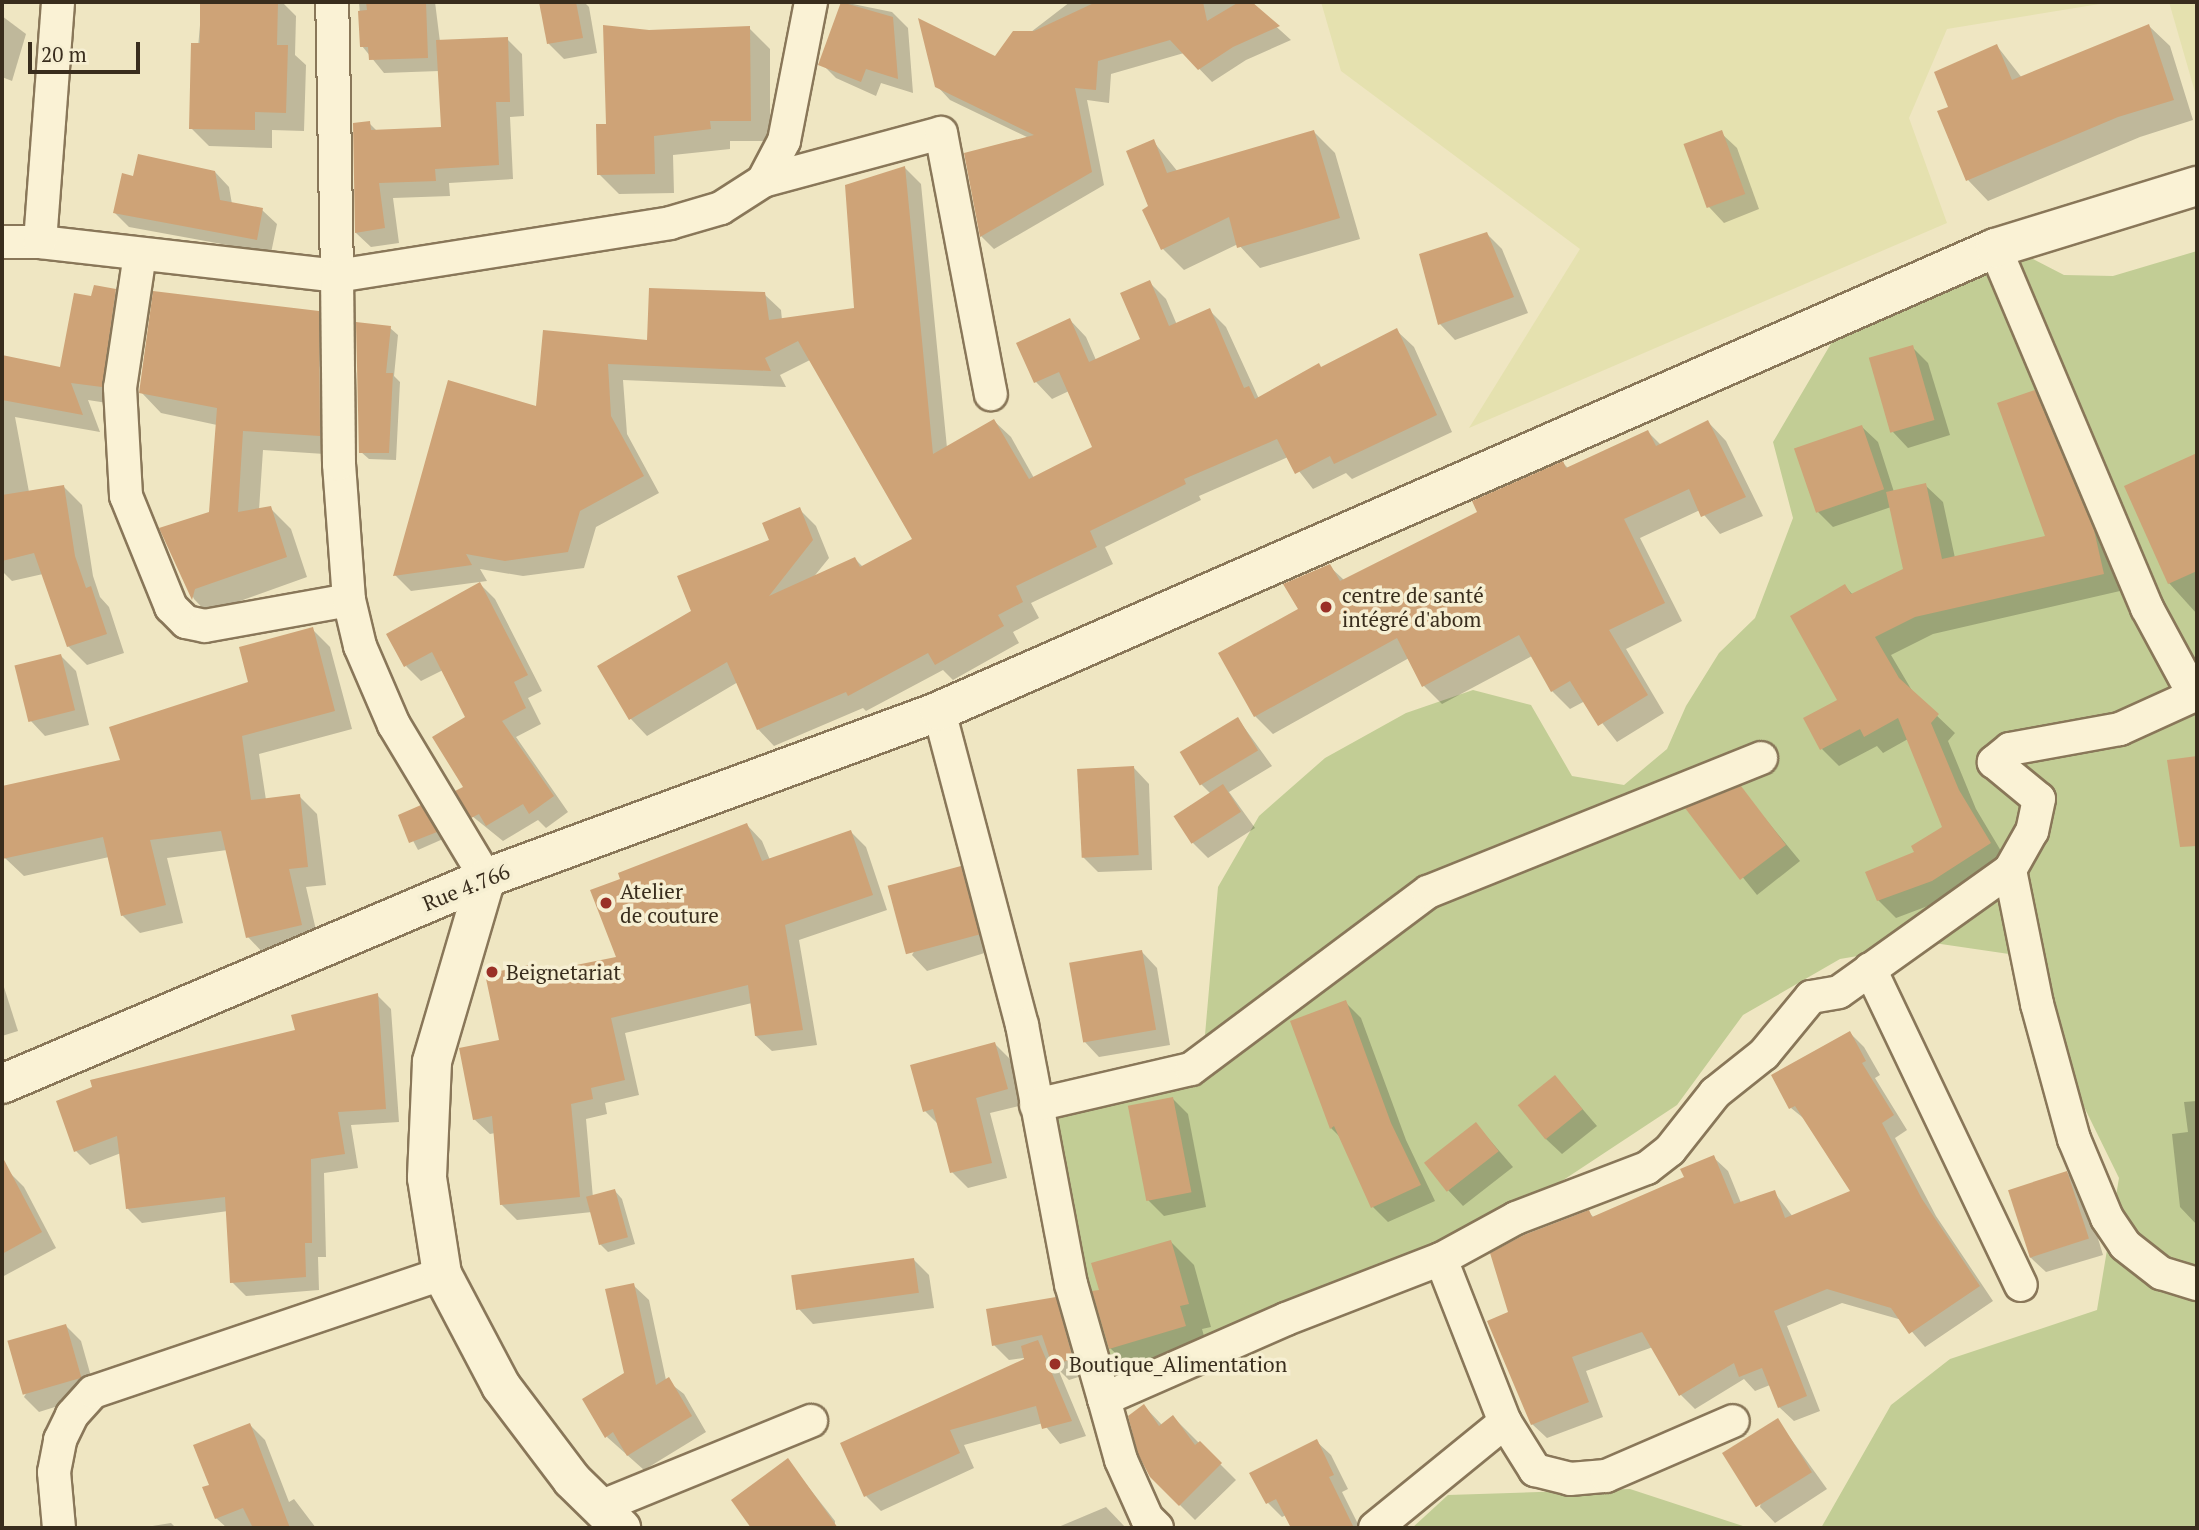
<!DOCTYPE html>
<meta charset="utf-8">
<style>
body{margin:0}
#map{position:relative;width:2199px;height:1530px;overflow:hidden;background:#efe6c2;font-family:"PT Serif",serif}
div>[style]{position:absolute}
.farmland>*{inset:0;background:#e5e1af}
.green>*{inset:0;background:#c2cd95}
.shadow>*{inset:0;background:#0003}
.building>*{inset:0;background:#cea377;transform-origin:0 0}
.roads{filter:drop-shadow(2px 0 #897759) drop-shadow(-2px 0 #897759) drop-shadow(0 2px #897759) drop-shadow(0 -2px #897759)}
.minor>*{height:32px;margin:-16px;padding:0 16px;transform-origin:16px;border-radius:16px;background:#faf2d5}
.tertiary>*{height:38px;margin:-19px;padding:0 19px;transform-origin:19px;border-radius:19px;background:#faf2d5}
.dots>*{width:19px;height:19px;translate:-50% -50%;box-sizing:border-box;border:4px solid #f6efd2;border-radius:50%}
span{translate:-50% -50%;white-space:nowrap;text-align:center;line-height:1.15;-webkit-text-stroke:7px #f6efd2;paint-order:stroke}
.poi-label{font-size:21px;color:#392d1d}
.left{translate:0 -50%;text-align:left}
.street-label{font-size:21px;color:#392d1d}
.frame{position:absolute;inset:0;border:4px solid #392d1d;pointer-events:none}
.scale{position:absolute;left:28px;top:42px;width:112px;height:32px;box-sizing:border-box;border:4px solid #392d1d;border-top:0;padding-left:9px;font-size:21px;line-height:24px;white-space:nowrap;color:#392d1d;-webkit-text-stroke:5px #f6efd2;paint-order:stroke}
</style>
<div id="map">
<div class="farmland">
<i style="clip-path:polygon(1321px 2px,2112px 2px,1947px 29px,1909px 118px,1947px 223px,1469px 428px,1580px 249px,1341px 71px)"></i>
<i style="clip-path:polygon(2169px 2px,2197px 2px,2197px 99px)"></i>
</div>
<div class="green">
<i style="clip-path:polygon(2000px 242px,2064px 275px,2113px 276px,2197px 251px,2197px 1528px,1821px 1528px,1891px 1405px,1950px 1359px,2097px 1310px,2119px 1178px,2009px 954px,1934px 943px,1840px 959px,1743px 1015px,1677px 1105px,1521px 1208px,1195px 1344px,1115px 1388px,1035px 1092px,1202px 1069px,1218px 887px,1259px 816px,1325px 758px,1406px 713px,1473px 690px,1531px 705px,1572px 776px,1624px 785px,1667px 749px,1686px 706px,1719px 653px,1755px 618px,1793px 518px,1773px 442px,1852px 308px)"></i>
<i style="clip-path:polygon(1630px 1489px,1749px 1528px,1412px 1528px,1448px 1495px)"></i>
</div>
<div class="shadow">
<i style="clip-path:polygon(202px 2px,282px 2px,296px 16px,295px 55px,306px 65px,304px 131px,272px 130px,272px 148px,209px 146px,191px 128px)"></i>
<i style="clip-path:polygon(359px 2px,435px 2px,440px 42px,507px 39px,522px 54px,524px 116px,510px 117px,513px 179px,449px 183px,450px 196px,393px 198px,399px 243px,371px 247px,356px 233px,369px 123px,377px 131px,443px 128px,439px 71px,384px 73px,362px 46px)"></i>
<i style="clip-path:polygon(541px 2px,584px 2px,589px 7px,597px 53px,564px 59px,549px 44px)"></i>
<i style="clip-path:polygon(843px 2px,892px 12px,908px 28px,913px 93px,881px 83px,876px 96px,836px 78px,820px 62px)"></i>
<i style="clip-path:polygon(1070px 2px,1249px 2px,1291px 40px,1246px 60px,1212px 82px,1184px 53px,1111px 74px,1109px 103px,1087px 100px,1104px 185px,994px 249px,981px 236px,1029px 138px,950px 100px,937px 86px,996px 59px)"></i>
<i style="clip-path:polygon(2px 16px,26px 34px,12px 81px,2px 77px)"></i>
<i style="clip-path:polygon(2149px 26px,2170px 46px,2193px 120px,2140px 137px,1988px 201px,1968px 180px,1951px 108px,1997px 46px,2022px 78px)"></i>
<i style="clip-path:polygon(749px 28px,770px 49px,770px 141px,730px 141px,730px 149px,673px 155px,674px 193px,619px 194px,599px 174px,608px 126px,649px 32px)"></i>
<i style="clip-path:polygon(1314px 132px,1335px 153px,1360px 239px,1260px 268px,1238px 244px,1184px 270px,1162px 248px,1150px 207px,1153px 141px,1178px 172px)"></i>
<i style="clip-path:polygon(1721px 133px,1737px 148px,1759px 209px,1724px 223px,1709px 207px)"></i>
<i style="clip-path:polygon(905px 168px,921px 184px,947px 448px,994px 421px,1011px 437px,1034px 478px,1095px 447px,1069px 391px,1052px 399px,1036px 382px,1070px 320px,1086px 337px,1096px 360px,1143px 340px,1149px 282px,1166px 299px,1177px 325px,1209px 310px,1226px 327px,1259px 399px,1397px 331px,1414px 347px,1452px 432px,1352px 479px,1346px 473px,1313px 489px,1288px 457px,1199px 496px,1201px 500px,1105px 547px,1113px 564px,1031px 603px,1039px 618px,1013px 632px,1019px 643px,953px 680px,943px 670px,866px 711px,863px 708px,774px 746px,758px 729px,738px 682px,647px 736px,631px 719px,600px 667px,693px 612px,772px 541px,799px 509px,816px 526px,829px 558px,812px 579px,855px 559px,863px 567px,914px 540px,810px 360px,780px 375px,786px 387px,623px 380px,627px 434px,659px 493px,596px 527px,584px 568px,523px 576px,480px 569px,487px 581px,411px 591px,395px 575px,538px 408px,545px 332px,648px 342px,764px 294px,781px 310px,782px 320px,856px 310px)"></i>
<i style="clip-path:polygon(215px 172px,229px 187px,232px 204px,262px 210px,277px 224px,271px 253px,129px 227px,115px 213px,135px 178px)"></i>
<i style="clip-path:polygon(1487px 234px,1502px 249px,1528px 313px,1455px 340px,1440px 324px)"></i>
<i style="clip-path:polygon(115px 291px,134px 310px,120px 405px,88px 400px,100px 432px,15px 417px,29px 492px,63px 486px,82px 505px,93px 576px,100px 597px,109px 607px,124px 653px,87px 665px,68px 646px,43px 574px,12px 581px,2px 571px,2px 356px,61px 369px,93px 299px)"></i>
<i style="clip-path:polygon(318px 313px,339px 334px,340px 455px,263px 450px,259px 510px,270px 508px,291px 529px,307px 577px,215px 610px,213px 619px,194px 599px,161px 529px,211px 514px,217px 425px,161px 413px,141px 392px)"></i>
<i style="clip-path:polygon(390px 328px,398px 335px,394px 376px,400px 382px,396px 460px,369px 459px,361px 452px)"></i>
<i style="clip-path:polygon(1912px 347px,1928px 363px,1950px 435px,1908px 448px,1893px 432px)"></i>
<i style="clip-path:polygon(2034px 392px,2052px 409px,2111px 549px,2120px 591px,1933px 634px,1891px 655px,1914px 694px,1955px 733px,1948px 741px,1976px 809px,2007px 861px,1949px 898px,1896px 918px,1878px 900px,1944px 827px,1908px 739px,1883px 753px,1877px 746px,1839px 766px,1822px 749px,1839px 701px,1845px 586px,1853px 595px,1905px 570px,1891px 507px,1833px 527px,1818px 512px,1862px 427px,1878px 442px,1894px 492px,1925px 485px,1943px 502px,1955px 558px,2048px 537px)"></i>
<i style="clip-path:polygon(1708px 422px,1726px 441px,1763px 516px,1720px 534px,1700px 510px,1640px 538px,1682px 621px,1626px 649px,1664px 713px,1617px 742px,1585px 701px,1570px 709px,1552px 691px,1532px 656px,1442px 704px,1424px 686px,1409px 658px,1273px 734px,1255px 716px,1301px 610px,1329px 566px,1344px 580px,1479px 513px,1563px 463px,1569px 469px,1648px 432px,1661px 445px)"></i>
<i style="clip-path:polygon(2197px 455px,2197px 614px,2169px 583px,2126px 487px)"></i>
<i style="clip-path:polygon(480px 584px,495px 599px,542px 691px,528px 698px,541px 724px,516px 737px,568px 812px,546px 828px,538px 820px,503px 841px,472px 816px,465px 788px,467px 718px,443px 670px,421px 681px,406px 666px)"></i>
<i style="clip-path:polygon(312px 629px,330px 647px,352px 729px,259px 754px,266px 800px,299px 796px,317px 814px,326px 885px,306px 887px,319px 943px,266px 956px,248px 937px,227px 850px,167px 858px,183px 923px,140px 933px,122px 915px,109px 857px,24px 876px,5px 858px,2px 788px,122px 761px,250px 683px)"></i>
<i style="clip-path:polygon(61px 656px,76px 671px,89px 725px,45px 736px,30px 720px)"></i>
<i style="clip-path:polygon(1238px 719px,1272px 766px,1229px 792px,1255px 828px,1208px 858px,1192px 842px,1211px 794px,1201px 784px)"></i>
<i style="clip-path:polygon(1134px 768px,1149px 784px,1152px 870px,1098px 872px,1082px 856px)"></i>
<i style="clip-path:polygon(1740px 788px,1800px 861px,1757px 895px,1688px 809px)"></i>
<i style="clip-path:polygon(420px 807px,443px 839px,418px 850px,400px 816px)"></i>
<i style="clip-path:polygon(747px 825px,762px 841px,770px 860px,851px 832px,866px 847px,887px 910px,799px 940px,817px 1045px,772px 1051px,756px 1036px,752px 1003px,625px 1033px,639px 1095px,605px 1103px,607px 1114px,586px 1119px,593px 1198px,615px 1191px,622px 1199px,635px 1244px,608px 1252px,600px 1244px,592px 1212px,517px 1220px,501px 1204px,495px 1133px,490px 1134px,474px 1119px,528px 967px,536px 975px,618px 958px)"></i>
<i style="clip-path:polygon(961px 868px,976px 884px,994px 950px,927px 971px,912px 955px)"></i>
<i style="clip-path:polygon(1142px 952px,1157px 968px,1170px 1045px,1099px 1057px,1084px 1041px)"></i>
<i style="clip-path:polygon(2px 981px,18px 1031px,2px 1036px)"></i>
<i style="clip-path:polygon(377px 995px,391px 1009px,399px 1122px,351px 1125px,358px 1168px,324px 1173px,326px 1257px,318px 1257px,319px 1290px,246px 1296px,232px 1282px,228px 1211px,142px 1223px,128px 1209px,121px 1153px,90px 1165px,76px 1151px)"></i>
<i style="clip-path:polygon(1345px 1002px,1361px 1018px,1406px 1140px,1435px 1201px,1388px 1222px,1373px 1207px,1342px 1139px,1331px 1128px,1292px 1022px)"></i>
<i style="clip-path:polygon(1850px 1033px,1864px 1047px,1880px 1075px,1875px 1078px,1907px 1130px,1895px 1138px,1936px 1216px,1993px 1301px,1925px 1347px,1902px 1320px,1842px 1303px,1787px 1326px,1820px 1411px,1794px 1421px,1779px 1407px,1770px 1385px,1755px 1391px,1744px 1379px,1695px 1409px,1681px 1395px,1653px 1347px,1586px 1371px,1603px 1417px,1547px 1438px,1532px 1424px,1510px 1313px,1589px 1212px,1594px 1218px,1686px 1178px,1713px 1157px,1728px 1171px,1741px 1203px,1774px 1192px,1793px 1217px,1852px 1192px,1807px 1121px,1791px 1108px)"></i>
<i style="clip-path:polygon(995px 1044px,1010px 1059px,1023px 1105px,990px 1113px,1007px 1178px,968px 1188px,952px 1172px,940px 1126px,925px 1111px)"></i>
<i style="clip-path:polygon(1555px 1077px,1597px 1126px,1562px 1154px,1546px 1139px)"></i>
<i style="clip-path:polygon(1172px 1098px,1188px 1114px,1206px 1207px,1164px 1216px,1148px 1200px)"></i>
<i style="clip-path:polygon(2197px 1101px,2197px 1225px,2180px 1207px,2172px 1134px,2188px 1132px,2184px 1102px)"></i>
<i style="clip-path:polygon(1476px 1124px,1513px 1167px,1463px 1206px,1448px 1190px)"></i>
<i style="clip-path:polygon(9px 1172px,24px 1187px,56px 1248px,2px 1277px,2px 1176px)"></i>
<i style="clip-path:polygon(2067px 1173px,2083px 1189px,2103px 1255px,2046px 1272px,2030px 1257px,2011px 1190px)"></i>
<i style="clip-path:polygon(1170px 1241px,1194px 1265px,1211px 1327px,1202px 1329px,1208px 1350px,1134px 1371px,1110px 1348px,1101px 1291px)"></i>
<i style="clip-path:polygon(914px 1260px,929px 1275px,934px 1308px,813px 1324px,798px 1308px)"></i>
<i style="clip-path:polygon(633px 1285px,649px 1300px,666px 1380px,684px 1394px,706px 1432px,644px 1470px,607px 1437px,626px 1373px)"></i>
<i style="clip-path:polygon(1055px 1299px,1071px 1315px,1088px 1374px,1069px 1380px,1058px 1369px,1086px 1436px,1060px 1444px,1043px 1423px,964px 1445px,974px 1468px,881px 1511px,866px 1496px,1031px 1357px,1009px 1360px,994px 1345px)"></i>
<i style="clip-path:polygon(66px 1326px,81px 1341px,96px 1394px,39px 1412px,24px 1397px)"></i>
<i style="clip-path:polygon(1144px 1406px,1162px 1425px,1173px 1417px,1236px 1480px,1195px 1520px,1151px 1476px)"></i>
<i style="clip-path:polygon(1778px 1421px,1827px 1489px,1775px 1523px,1760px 1507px)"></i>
<i style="clip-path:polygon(250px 1425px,265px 1440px,289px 1502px,294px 1499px,316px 1528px,227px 1528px,216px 1518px,211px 1486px)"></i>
<i style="clip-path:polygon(1316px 1441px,1331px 1455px,1348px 1489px,1342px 1492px,1360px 1528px,1293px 1528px,1286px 1515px,1282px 1517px,1268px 1503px)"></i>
<i style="clip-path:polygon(788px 1461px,835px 1521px,835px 1528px,754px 1528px,734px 1501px)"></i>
<i style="clip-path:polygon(1106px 1507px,1126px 1528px,1056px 1528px)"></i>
<i style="clip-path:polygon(171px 1523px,176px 1528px,140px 1528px)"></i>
</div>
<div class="building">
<i style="clip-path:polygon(200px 2px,278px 2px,277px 45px,288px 45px,286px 113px,255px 112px,255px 130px,189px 129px,191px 43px,200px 43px)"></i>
<i style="clip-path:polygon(366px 2px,426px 2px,428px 58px,369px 60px,368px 47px,360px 47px,358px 11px,367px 10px)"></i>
<i style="clip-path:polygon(539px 2px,576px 2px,583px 38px,547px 44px)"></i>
<i style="clip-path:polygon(841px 2px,893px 17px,898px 79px,866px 69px,861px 82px,818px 65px)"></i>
<i style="clip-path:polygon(1096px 2px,1203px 2px,1207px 21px,1239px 2px,1252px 2px,1280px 26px,1233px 47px,1198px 70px,1170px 40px,1098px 61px,1096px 90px,1075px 88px,1092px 172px,980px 237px,964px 153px,1034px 135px,935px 87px,918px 18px,995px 56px,1013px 31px,1034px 31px)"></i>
<i style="clip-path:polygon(2149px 24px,2174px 100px,2118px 117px,1966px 181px,1937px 111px,1948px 107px,1934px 72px,1997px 44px,2012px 80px)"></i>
<i style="clip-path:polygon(603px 25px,649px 30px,750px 26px,751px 121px,710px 121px,711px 129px,654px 136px,655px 174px,597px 175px,596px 124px,606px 124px)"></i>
<i style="clip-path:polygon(508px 37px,510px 102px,496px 102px,499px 165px,435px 169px,436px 181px,379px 183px,385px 228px,355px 233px,353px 123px,370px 121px,371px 130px,441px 127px,436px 40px)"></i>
<i style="clip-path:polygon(1314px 130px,1340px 218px,1237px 248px,1229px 217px,1161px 250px,1142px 210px,1148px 206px,1126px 151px,1154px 139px,1167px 173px)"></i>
<i style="left:1722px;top:130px;width:68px;height:41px;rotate:70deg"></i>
<i style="clip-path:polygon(138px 154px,215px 171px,220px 200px,263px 208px,257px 240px,113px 213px,122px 173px,133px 176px)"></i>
<i style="clip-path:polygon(905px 166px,933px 454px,994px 419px,1029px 479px,1092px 447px,1059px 372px,1034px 383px,1016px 343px,1070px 318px,1089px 362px,1140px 339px,1120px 293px,1150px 280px,1169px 326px,1210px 308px,1244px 388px,1249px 386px,1255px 399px,1319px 363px,1321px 367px,1397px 328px,1437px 415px,1334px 464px,1330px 456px,1295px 474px,1277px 439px,1184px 479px,1186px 484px,1090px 531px,1097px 547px,1016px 586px,1023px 602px,998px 615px,1004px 626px,935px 665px,928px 653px,848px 696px,846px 692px,757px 730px,727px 662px,629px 720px,597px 666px,691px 611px,677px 576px,769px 540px,762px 523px,800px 507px,813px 540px,769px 596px,855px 557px,860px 567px,912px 539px,798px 341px,765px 358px,771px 371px,608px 364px,611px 416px,644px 476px,580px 511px,568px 552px,505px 561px,466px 554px,472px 565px,393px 576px,448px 380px,536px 406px,543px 330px,647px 340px,649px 288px,765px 292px,769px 320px,854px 308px,845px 185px)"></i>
<i style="clip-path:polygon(1487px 232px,1514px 297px,1438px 325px,1419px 254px)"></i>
<i style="clip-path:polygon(94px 285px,116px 289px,102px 387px,71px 383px,83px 415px,2px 400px,2px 355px,60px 367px,74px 293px,91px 296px)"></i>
<i style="clip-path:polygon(153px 291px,319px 311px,320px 436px,243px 431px,238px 512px,271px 506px,287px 557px,195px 589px,192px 600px,159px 528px,209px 512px,217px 408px,139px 393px)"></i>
<i style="clip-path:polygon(356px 322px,391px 326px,386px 373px,393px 373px,389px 453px,359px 453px)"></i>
<i style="left:1913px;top:345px;width:78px;height:46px;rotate:74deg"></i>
<i style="clip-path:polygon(2035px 390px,2094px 530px,2104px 574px,1915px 617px,1875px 637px,1899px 678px,1939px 714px,1931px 723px,1959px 790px,1991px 843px,1932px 881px,1877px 901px,1865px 872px,1914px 852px,1911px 846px,1942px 827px,1898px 718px,1864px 737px,1860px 729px,1820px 750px,1803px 718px,1837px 700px,1790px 616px,1845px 584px,1851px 594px,1903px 569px,1886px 492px,1926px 483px,1942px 559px,2045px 536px,1997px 403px)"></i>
<i style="clip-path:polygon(1708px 420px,1746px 497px,1701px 517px,1689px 489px,1624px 519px,1665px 603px,1609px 630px,1648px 695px,1598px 726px,1570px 681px,1551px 692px,1519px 635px,1422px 687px,1397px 638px,1254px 717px,1218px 653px,1298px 609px,1283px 584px,1330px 564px,1340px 581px,1477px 512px,1472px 501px,1563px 461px,1566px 468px,1648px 430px,1656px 446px)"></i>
<i style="left:1862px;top:425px;width:68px;height:72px;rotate:71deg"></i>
<i style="clip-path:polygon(2197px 453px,2197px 571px,2168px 584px,2124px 486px)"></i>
<i style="clip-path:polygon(64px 485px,75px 556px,86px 588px,91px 586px,107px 634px,67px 647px,34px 553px,2px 561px,2px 495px)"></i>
<i style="clip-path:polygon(480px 582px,528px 675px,514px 682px,526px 708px,502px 721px,554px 796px,529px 814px,523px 804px,486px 826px,479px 814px,471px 818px,455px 791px,463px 787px,432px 737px,465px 717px,432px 652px,404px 667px,386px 634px)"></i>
<i style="clip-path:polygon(313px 627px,335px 711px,242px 736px,251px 800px,300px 794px,308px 867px,289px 869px,302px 925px,246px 938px,221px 831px,150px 840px,166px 905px,121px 916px,103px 837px,2px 859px,2px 786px,120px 760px,109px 727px,248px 682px,239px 647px)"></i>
<i style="left:61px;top:654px;width:58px;height:48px;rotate:76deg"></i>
<i style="left:1238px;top:717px;width:39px;height:68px;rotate:59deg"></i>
<i style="clip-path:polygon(2197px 756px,2197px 846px,2180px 847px,2167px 760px)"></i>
<i style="left:1134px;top:766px;width:89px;height:57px;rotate:87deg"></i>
<i style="left:1223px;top:784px;width:33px;height:59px;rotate:57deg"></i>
<i style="clip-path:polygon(1741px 786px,1786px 845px,1740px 880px,1685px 808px)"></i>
<i style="clip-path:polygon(421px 805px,437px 832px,409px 843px,398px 815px)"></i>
<i style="clip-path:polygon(747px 823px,762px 861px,851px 830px,873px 895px,785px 925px,803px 1030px,755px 1036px,748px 985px,611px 1018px,625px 1080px,591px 1088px,593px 1099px,571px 1104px,580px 1197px,500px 1205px,492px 1116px,473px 1120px,459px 1048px,499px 1040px,485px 974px,529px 965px,531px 974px,616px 957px,590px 890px,620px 879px,618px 873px)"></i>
<i style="left:961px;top:866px;width:71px;height:76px;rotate:75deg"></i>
<i style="left:1142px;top:950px;width:81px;height:74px;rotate:80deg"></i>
<i style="clip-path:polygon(378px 993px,386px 1109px,338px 1112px,345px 1154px,311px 1159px,312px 1243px,305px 1243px,306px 1277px,230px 1283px,225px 1197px,126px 1209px,117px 1136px,74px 1152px,56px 1101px,92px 1087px,90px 1080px,295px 1030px,291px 1015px)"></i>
<i style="clip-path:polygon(1346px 1000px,1391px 1123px,1421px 1185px,1371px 1208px,1334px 1126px,1330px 1129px,1290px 1021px)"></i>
<i style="clip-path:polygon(1850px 1031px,1866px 1061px,1862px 1063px,1894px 1115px,1882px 1123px,1922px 1199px,1980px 1286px,1909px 1334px,1891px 1308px,1827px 1289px,1774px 1311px,1807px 1396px,1778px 1408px,1762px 1368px,1739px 1377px,1734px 1363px,1679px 1396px,1642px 1332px,1572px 1357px,1589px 1402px,1531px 1425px,1487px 1321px,1508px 1312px,1490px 1253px,1524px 1235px,1589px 1210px,1592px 1217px,1684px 1177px,1680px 1169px,1714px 1155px,1734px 1204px,1775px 1190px,1785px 1218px,1850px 1191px,1795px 1106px,1789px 1109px,1771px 1075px)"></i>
<i style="clip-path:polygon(995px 1042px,1008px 1089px,976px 1098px,992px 1163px,950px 1173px,933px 1109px,923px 1112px,910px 1065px)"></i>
<i style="left:1555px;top:1075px;width:44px;height:48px;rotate:51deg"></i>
<i style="left:1173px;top:1097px;width:97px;height:46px;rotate:79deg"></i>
<i style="left:1476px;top:1122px;width:37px;height:66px;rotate:52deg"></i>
<i style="clip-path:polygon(2px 1156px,42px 1232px,2px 1254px)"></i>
<i style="left:2067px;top:1171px;width:71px;height:62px;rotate:72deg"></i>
<i style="left:615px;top:1189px;width:50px;height:30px;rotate:75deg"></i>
<i style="clip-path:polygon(1171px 1240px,1189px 1304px,1180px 1306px,1186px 1326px,1109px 1349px,1092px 1291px,1099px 1290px,1091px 1263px)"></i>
<i style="left:914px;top:1258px;width:35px;height:124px;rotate:82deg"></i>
<i style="clip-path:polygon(634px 1283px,656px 1385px,669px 1377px,692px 1416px,627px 1456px,613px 1432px,605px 1438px,582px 1399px,624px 1373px,605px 1289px)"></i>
<i style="clip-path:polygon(1056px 1297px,1073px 1359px,1052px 1365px,1042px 1335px,992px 1346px,986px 1309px)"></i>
<i style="left:66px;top:1324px;width:56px;height:61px;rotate:74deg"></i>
<i style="clip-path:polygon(1038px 1340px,1072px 1421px,1042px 1429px,1036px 1406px,950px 1430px,960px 1453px,864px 1497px,840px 1443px,1024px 1359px,1021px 1346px)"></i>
<i style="clip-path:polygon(1144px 1404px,1159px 1426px,1173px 1415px,1195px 1445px,1200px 1441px,1222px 1463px,1179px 1506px,1150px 1477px,1138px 1454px,1128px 1416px)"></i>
<i style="left:1778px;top:1418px;width:64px;height:66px;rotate:58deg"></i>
<i style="clip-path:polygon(250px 1423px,290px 1528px,253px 1528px,243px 1508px,215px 1519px,202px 1487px,209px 1485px,193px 1445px)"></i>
<i style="clip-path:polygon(1317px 1439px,1334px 1475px,1329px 1477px,1354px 1528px,1291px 1528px,1276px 1499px,1266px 1504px,1249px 1473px)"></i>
<i style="clip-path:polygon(788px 1458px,838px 1528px,751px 1528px,731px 1500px)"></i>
</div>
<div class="roads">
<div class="minor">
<i style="left:763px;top:181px;width:184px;rotate:-15.1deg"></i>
<i style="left:941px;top:133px;width:266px;rotate:79.2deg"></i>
<i style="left:2px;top:242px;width:38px"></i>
<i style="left:40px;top:242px;width:299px;rotate:6.5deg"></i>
<i style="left:337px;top:276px;width:274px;rotate:-91deg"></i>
<i style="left:40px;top:242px;width:241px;rotate:-85.7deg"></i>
<i style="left:1995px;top:248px;width:391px;rotate:67.1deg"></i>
<i style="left:2147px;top:608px;width:99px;rotate:61.6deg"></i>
<i style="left:140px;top:254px;width:135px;rotate:98.5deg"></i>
<i style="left:120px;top:388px;width:108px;rotate:86.8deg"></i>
<i style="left:126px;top:496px;width:120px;rotate:67.9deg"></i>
<i style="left:171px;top:607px;width:21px;rotate:45deg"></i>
<i style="left:186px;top:622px;width:19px;rotate:12deg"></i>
<i style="left:205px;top:626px;width:146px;rotate:-10.2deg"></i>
<i style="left:2197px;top:694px;width:85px;rotate:155.6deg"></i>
<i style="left:2120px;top:729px;width:112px;rotate:169.7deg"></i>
<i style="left:2010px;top:749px;width:21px;rotate:141deg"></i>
<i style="left:1994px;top:762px;width:58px;rotate:39.4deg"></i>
<i style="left:2039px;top:799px;width:33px;rotate:102deg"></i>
<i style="left:2032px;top:831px;width:45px;rotate:119.4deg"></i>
<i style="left:2010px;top:870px;width:137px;rotate:78.6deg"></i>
<i style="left:2037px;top:1004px;width:140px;rotate:74.7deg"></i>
<i style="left:2074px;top:1139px;width:86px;rotate:67.3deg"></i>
<i style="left:2107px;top:1218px;width:32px;rotate:56deg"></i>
<i style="left:2125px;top:1245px;width:46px;rotate:37.9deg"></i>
<i style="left:2161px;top:1273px;width:38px;rotate:17deg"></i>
<i style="left:939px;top:711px;width:325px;rotate:75.2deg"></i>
<i style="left:1022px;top:1025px;width:264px;rotate:79.3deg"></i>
<i style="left:1071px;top:1284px;width:120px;rotate:74deg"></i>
<i style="left:1104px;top:1399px;width:199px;rotate:-23.7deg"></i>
<i style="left:1286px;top:1319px;width:166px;rotate:-21.2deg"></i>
<i style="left:1441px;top:1259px;width:85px;rotate:-28.7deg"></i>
<i style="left:1516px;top:1218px;width:140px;rotate:-20.9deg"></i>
<i style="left:1647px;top:1168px;width:29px;rotate:-38deg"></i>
<i style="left:1670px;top:1150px;width:73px;rotate:-51.7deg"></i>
<i style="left:1715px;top:1093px;width:63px;rotate:-38.5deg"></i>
<i style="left:1764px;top:1054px;width:74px;rotate:-50.5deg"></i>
<i style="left:1811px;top:997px;width:28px;rotate:-10deg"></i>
<i style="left:1839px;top:992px;width:210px;rotate:-35.5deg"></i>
<i style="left:486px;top:878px;width:179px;rotate:-121deg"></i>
<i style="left:394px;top:725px;width:86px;rotate:-113.3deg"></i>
<i style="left:360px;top:646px;width:47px;rotate:-103.4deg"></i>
<i style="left:349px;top:600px;width:136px;rotate:-94.2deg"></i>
<i style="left:339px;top:464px;width:188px;rotate:-90.6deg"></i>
<i style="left:337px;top:276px;width:337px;rotate:-9deg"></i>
<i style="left:670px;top:223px;width:53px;rotate:-16.4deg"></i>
<i style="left:721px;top:208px;width:50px;rotate:-32.7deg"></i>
<i style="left:763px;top:181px;width:45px;rotate:-62.3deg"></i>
<i style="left:784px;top:141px;width:142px;rotate:-79deg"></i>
<i style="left:1870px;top:969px;width:350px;rotate:64.5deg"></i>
<i style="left:1036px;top:1105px;width:159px;rotate:-13.1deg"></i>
<i style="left:1191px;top:1069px;width:296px;rotate:-36.8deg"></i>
<i style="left:1428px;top:892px;width:359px;rotate:-21.9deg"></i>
<i style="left:1441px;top:1259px;width:175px;rotate:68.6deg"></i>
<i style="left:1505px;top:1422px;width:57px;rotate:58deg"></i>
<i style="left:1535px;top:1470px;width:36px;rotate:14deg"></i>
<i style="left:1570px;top:1479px;width:36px;rotate:-5deg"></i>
<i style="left:1606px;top:1476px;width:138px;rotate:-23.4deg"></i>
<i style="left:1104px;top:1399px;width:63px;rotate:74.4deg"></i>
<i style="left:1121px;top:1460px;width:64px;rotate:65.9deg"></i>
<i style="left:1147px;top:1518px;width:14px;rotate:45deg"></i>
<i style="left:600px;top:1507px;width:228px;rotate:-22.2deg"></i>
<i style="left:59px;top:1528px;width:56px;rotate:-95.1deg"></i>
<i style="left:54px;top:1472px;width:33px;rotate:-79deg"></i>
<i style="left:60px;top:1440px;width:28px;rotate:-64deg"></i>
<i style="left:72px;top:1415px;width:31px;rotate:-48deg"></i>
<i style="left:93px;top:1392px;width:368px;rotate:-18.7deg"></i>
<i style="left:1375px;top:1528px;width:168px;rotate:-39.2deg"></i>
</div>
<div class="tertiary">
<i style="left:486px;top:878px;width:192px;rotate:106.4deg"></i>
<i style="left:432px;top:1062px;width:116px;rotate:92.5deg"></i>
<i style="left:427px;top:1178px;width:97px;rotate:81.1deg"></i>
<i style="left:442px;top:1274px;width:127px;rotate:62.2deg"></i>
<i style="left:501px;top:1386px;width:118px;rotate:52.9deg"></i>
<i style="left:572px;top:1480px;width:69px;rotate:44.4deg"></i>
<i style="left:2px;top:1084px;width:526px;rotate:-23.06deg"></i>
<i style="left:486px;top:878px;width:483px;rotate:-20.2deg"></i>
<i style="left:939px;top:711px;width:1153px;rotate:-23.67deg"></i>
<i style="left:1995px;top:248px;width:211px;rotate:-17.1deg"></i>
</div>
</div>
<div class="dots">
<i style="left:1326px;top:607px;background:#9a3027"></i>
<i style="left:606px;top:903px;background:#9a3027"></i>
<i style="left:492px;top:972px;background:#9a3027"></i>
<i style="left:1055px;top:1364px;background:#9a3027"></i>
</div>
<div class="poi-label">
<span class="left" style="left:1342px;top:607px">centre de santé<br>intégré d'abom</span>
<span class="left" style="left:620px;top:903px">Atelier<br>de couture</span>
<span class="left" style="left:506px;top:972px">Beignetariat</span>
<span class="left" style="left:1069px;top:1364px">Boutique_Alimentation</span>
</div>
<div class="street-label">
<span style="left:466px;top:887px;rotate:-22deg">Rue 4.766</span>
</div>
<div class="frame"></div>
<div class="scale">20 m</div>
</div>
